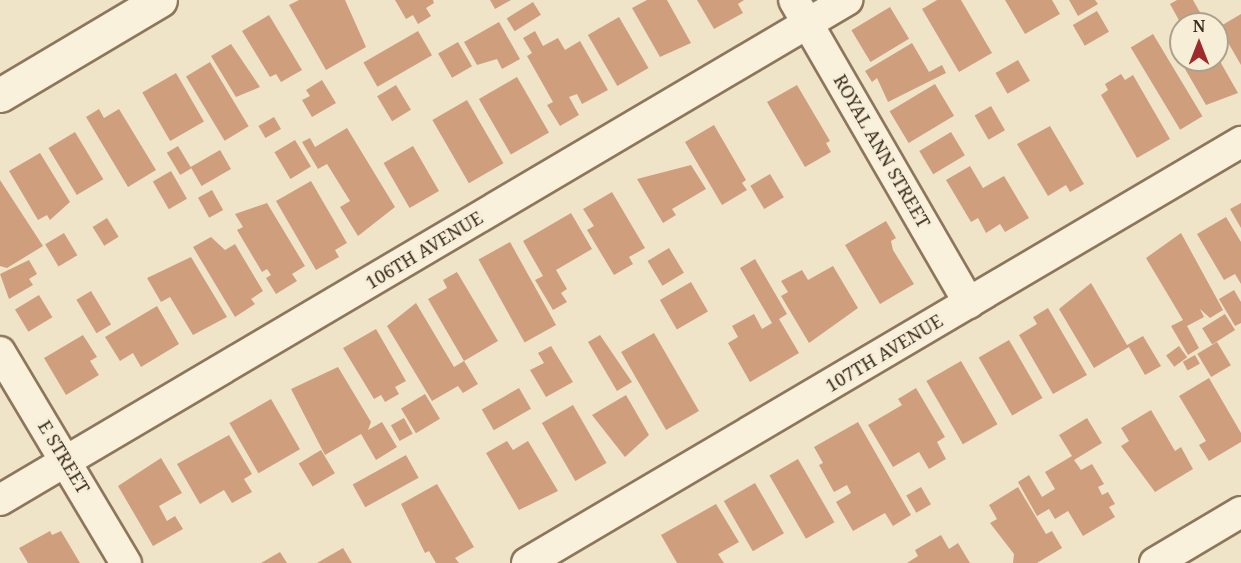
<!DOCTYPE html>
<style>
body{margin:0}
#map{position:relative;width:1241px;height:563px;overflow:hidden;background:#f0e4c8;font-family:"Noto Serif",serif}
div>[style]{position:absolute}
.building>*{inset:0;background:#cf9f7d;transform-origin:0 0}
.roads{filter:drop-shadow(2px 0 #8d765c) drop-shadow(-2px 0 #8d765c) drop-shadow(0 2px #8d765c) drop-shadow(0 -2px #8d765c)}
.minor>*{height:30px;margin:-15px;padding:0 15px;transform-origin:15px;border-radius:15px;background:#faf1dc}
.tertiary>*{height:33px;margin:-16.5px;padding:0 16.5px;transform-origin:16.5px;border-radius:16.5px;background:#faf1dc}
span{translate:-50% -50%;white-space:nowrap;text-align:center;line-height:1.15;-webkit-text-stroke:5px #f7eed8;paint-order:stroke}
.street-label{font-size:18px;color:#3d2e20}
.north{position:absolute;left:1169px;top:12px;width:60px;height:60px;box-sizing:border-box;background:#f7eed8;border:2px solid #ada18e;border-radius:50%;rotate:0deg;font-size:16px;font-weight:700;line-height:24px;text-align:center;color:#3d2e20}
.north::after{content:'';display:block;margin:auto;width:21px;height:27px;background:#9e2a2b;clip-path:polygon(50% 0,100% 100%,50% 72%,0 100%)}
</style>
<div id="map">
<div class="building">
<i style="clip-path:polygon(299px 0,345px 0,366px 47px,326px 70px,289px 5px)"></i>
<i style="clip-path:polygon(395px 0,433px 0,434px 3px,426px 8px,431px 16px,418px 24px,413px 15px,406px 19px)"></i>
<i style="clip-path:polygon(490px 0,511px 0,495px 9px)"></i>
<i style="clip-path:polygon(647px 0,667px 0,691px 43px,660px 57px,632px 8px)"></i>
<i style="clip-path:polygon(697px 0,744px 0,738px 4px,743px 13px,714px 29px)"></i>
<i style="clip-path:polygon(937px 0,961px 0,992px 53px,959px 72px,922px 9px)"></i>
<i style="clip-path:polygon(1005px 0,1052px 0,1060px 14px,1025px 34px)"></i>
<i style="clip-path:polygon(1069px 0,1095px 0,1098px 4px,1078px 16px)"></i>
<i style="clip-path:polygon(1177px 0,1193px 0,1205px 21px,1181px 24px,1170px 4px)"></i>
<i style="left:533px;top:2px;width:15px;height:31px;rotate:58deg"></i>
<i style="left:890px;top:7px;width:37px;height:45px;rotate:59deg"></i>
<i style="left:1097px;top:11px;width:24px;height:28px;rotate:60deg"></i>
<i style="clip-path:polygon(1241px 14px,1241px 65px,1219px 27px)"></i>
<i style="clip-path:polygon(269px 15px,302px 70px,281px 82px,276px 74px,270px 77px,242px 31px)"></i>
<i style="left:619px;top:17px;width:59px;height:36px;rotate:60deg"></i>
<i style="clip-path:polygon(499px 22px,520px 59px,502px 69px,497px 59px,477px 65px,464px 42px)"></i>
<i style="left:418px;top:31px;width:28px;height:63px;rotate:60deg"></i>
<i style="clip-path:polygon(535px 31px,543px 46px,558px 38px,565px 50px,580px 41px,608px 90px,582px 104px,577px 94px,569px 97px,579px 115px,560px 126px,547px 105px,553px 102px,527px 56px,532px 53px,523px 38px)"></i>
<i style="left:1153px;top:34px;width:96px;height:26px;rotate:59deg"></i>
<i style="left:458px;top:42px;width:28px;height:23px;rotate:60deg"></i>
<i style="clip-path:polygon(912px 43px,929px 72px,942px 65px,946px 73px,888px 102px,877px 78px,872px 82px,865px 71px)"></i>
<i style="clip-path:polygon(231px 44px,260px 87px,236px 97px,211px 56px)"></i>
<i style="clip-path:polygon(1181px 47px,1181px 60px,1217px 56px,1238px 93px,1206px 105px,1174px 50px)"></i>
<i style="left:1018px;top:60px;width:24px;height:26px;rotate:60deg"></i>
<i style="left:210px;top:62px;width:75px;height:28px;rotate:59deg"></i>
<i style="left:176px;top:73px;width:56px;height:39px;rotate:60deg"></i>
<i style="clip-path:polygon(1121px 74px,1125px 80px,1133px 75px,1170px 139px,1137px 158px,1101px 95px,1108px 90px,1105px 84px)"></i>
<i style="left:517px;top:77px;width:64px;height:44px;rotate:60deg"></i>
<i style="clip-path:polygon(322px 80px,336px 103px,312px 117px,302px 100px,310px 96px,306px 90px)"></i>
<i style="left:935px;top:84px;width:37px;height:53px;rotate:59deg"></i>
<i style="left:396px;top:85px;width:29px;height:22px;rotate:59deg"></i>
<i style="clip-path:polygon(797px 85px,830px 141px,826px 143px,831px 152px,805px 167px,767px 102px)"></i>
<i style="left:467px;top:100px;width:73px;height:40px;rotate:60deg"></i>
<i style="left:991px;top:106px;width:28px;height:19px;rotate:60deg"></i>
<i style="clip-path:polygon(99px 109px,104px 118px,119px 109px,156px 170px,128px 187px,86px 117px)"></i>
<i style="left:274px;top:117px;width:14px;height:18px;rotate:60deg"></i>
<i style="clip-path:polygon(714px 125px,746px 180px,742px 183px,747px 190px,722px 205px,685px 142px)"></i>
<i style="clip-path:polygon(1050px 126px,1084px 184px,1070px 192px,1066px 185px,1048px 196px,1017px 144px)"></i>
<i style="clip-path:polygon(347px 128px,395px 207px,358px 236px,340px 207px,350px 201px,327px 164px,318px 169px,302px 142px,310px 138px,315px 147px)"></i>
<i style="left:75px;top:132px;width:55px;height:31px;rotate:59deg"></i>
<i style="left:951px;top:132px;width:27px;height:37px;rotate:59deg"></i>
<i style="left:295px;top:140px;width:31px;height:24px;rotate:59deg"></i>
<i style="left:178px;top:146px;width:26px;height:13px;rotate:59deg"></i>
<i style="left:413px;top:146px;width:52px;height:34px;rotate:60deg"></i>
<i style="left:220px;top:150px;width:22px;height:34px;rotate:60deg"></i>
<i style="clip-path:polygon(40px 153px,70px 202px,50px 220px,47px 215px,38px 220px,9px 171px)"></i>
<i style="clip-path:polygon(691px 165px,706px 189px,672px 209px,676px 215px,663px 223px,637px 179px)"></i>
<i style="clip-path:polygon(970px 166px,983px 188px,1004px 176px,1029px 218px,1005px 232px,1000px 224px,986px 233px,978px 218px,971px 222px,946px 180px)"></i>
<i style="left:171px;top:171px;width:32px;height:21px;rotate:60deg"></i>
<i style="left:770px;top:174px;width:27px;height:23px;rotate:59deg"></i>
<i style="clip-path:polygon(0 180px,43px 246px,7px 268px,0 266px)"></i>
<i style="clip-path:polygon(311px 181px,347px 243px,335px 250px,339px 257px,316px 270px,276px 201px)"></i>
<i style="left:212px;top:190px;width:23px;height:16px;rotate:61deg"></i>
<i style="clip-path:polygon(612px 192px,645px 248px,629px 257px,633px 264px,614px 275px,587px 230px,594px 226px,583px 209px)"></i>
<i style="clip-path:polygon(267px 203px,305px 266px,292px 274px,297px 281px,276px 294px,266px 278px,271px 275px,267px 269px,262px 272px,237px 230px,243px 227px,235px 214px)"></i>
<i style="clip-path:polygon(1241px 203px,1241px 228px,1230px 209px)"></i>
<i style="clip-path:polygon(571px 213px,592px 249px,556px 270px,567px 289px,561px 293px,567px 302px,553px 310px,535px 280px,543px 276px,523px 241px)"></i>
<i style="clip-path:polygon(1226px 217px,1241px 242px,1241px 284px,1235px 274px,1224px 280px,1197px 234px)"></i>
<i style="left:107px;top:218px;width:22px;height:17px;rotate:58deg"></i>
<i style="clip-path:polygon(886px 221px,896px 238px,891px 241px,893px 250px,914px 284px,880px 304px,845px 245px)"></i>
<i style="left:64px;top:233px;width:26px;height:22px;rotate:59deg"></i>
<i style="clip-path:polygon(1181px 233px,1223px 310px,1210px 318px,1200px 309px,1204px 317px,1187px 326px,1199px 348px,1188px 355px,1171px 326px,1183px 320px,1146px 258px)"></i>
<i style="clip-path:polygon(211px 237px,225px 250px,235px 244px,263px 291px,251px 299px,255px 304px,235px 317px,193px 247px)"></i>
<i style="left:510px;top:242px;width:95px;height:36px;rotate:61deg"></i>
<i style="left:669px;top:248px;width:29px;height:25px;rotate:59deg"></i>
<i style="clip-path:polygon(191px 257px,227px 317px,193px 335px,170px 297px,161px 302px,147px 278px)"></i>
<i style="clip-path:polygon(755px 259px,787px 314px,779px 319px,799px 353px,750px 382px,728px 343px,738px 337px,732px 326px,754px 314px,762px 329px,772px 323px,740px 268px)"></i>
<i style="clip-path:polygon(29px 260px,37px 274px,29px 279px,33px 285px,9px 299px,0 274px)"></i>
<i style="clip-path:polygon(833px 266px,858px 308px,809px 343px,781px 296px,788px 292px,781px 281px,802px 270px,808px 280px)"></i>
<i style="clip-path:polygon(457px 272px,498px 341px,464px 361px,428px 299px,447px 288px,443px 280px)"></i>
<i style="left:691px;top:282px;width:34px;height:36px;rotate:60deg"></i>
<i style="clip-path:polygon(1091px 283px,1127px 345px,1143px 336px,1161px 366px,1145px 375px,1129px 347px,1094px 368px,1059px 309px)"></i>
<i style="clip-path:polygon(1234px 290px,1241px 302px,1241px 323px,1235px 326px,1219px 299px)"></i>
<i style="left:91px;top:291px;width:39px;height:17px;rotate:59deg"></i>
<i style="left:39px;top:295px;width:26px;height:28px;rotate:59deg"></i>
<i style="clip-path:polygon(416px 303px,454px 367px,464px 361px,478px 384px,463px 393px,458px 386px,432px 401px,387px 326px)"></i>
<i style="clip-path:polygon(157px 306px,179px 344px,141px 367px,133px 353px,120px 361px,105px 337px)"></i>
<i style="clip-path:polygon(1048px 308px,1087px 375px,1053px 394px,1019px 335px,1037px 324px,1033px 317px)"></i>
<i style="left:1225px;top:314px;width:19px;height:27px;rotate:58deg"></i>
<i style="clip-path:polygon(376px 329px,406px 381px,395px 387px,399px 394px,385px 402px,381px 395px,374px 399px,343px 348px)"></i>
<i style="left:654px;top:333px;width:90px;height:38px;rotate:60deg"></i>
<i style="clip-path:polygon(83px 335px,97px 357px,90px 361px,99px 375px,66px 395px,44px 358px)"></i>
<i style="clip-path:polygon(600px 335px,632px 382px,617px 391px,588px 342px)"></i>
<i style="left:1009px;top:340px;width:67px;height:35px;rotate:60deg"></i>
<i style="left:1217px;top:342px;width:27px;height:23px;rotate:59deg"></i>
<i style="clip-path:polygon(551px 346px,573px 382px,546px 397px,530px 370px,544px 363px,538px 353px)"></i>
<i style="left:1179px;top:346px;width:14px;height:16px;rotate:54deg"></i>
<i style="left:1195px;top:355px;width:10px;height:14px;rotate:61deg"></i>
<i style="left:961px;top:361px;width:73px;height:40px;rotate:60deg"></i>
<i style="clip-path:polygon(338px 367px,371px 422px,368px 430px,382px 422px,397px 447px,376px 460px,361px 434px,325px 455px,291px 389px)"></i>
<i style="clip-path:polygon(1209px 378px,1241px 433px,1241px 442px,1209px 461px,1199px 445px,1206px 441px,1179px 396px)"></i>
<i style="left:519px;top:388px;width:24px;height:43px;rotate:60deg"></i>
<i style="clip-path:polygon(916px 388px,945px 437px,937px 442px,946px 459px,929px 469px,919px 452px,893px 467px,868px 425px,902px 405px,898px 399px)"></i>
<i style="left:425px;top:394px;width:29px;height:28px;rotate:59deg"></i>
<i style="clip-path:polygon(626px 395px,649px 435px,625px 457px,592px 415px)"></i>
<i style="left:271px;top:399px;width:58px;height:48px;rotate:60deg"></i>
<i style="left:573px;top:405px;width:67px;height:36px;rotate:60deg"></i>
<i style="clip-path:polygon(1151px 410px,1175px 451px,1181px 447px,1193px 469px,1155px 492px,1121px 446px,1129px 441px,1121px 428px)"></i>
<i style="left:404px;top:418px;width:18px;height:15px;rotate:61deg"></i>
<i style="clip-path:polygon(1087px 418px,1102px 443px,1074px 460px,1081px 470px,1092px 464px,1104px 484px,1098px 487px,1102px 495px,1108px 492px,1115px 504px,1109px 507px,1115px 517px,1083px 536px,1068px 511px,1055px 519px,1049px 509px,1037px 516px,1018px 482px,1029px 475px,1042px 497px,1055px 489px,1045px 472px,1072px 456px,1059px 435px)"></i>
<i style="clip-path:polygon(858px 422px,911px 515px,893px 526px,885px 513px,853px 531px,836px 502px,851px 493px,847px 485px,834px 492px,819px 465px,823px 463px,814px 447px)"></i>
<i style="clip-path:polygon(229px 435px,252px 474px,244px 479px,252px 492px,232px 503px,224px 490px,200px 504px,177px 464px)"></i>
<i style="clip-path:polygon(507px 441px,513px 450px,528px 441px,558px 491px,519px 510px,486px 453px)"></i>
<i style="left:321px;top:450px;width:27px;height:26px;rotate:59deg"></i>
<i style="left:406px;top:455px;width:26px;height:61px;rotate:61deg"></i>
<i style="clip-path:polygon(161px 458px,182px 493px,159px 506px,167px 521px,175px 516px,183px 529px,153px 546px,118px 486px)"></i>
<i style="left:798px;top:459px;width:73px;height:33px;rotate:60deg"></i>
<i style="left:755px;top:483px;width:58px;height:36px;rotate:60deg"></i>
<i style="clip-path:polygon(437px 484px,474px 547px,455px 558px,459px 563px,436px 563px,429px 551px,425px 553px,401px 504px)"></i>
<i style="left:921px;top:487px;width:20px;height:17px;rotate:60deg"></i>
<i style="clip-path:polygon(1018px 487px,1046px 534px,1052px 531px,1062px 548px,1037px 563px,1013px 563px,1014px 554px,990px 523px,997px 519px,989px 505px)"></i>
<i style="clip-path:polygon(716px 504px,739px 542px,718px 554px,724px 563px,677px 563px,661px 535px)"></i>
<i style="clip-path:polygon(50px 531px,52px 535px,61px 531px,80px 563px,28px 563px,19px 548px)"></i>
<i style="clip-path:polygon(941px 535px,949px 549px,958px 543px,970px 563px,907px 563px,918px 556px,915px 550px)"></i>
<i style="clip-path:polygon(343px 548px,352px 563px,317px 563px)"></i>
<i style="clip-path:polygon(280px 552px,287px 563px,261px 563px)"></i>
</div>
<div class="roads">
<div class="minor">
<i style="left:794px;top:0;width:350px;rotate:60deg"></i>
<i style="left:0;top:352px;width:246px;rotate:59.2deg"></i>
<i style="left:0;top:500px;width:984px;rotate:-30.55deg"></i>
<i style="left:527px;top:563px;width:829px;rotate:-30.53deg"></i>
<i style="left:1155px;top:563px;width:100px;rotate:-30.7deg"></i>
</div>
<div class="tertiary">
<i style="left:0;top:95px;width:186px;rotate:-30.7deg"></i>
</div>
</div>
<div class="street-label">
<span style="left:882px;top:151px;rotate:60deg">ROYAL ANN STREET</span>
<span style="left:424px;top:250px;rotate:-31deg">106TH AVENUE</span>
<span style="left:884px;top:353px;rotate:-31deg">107TH AVENUE</span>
<span style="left:64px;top:457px;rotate:59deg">E STREET</span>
</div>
<div class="north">N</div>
</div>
